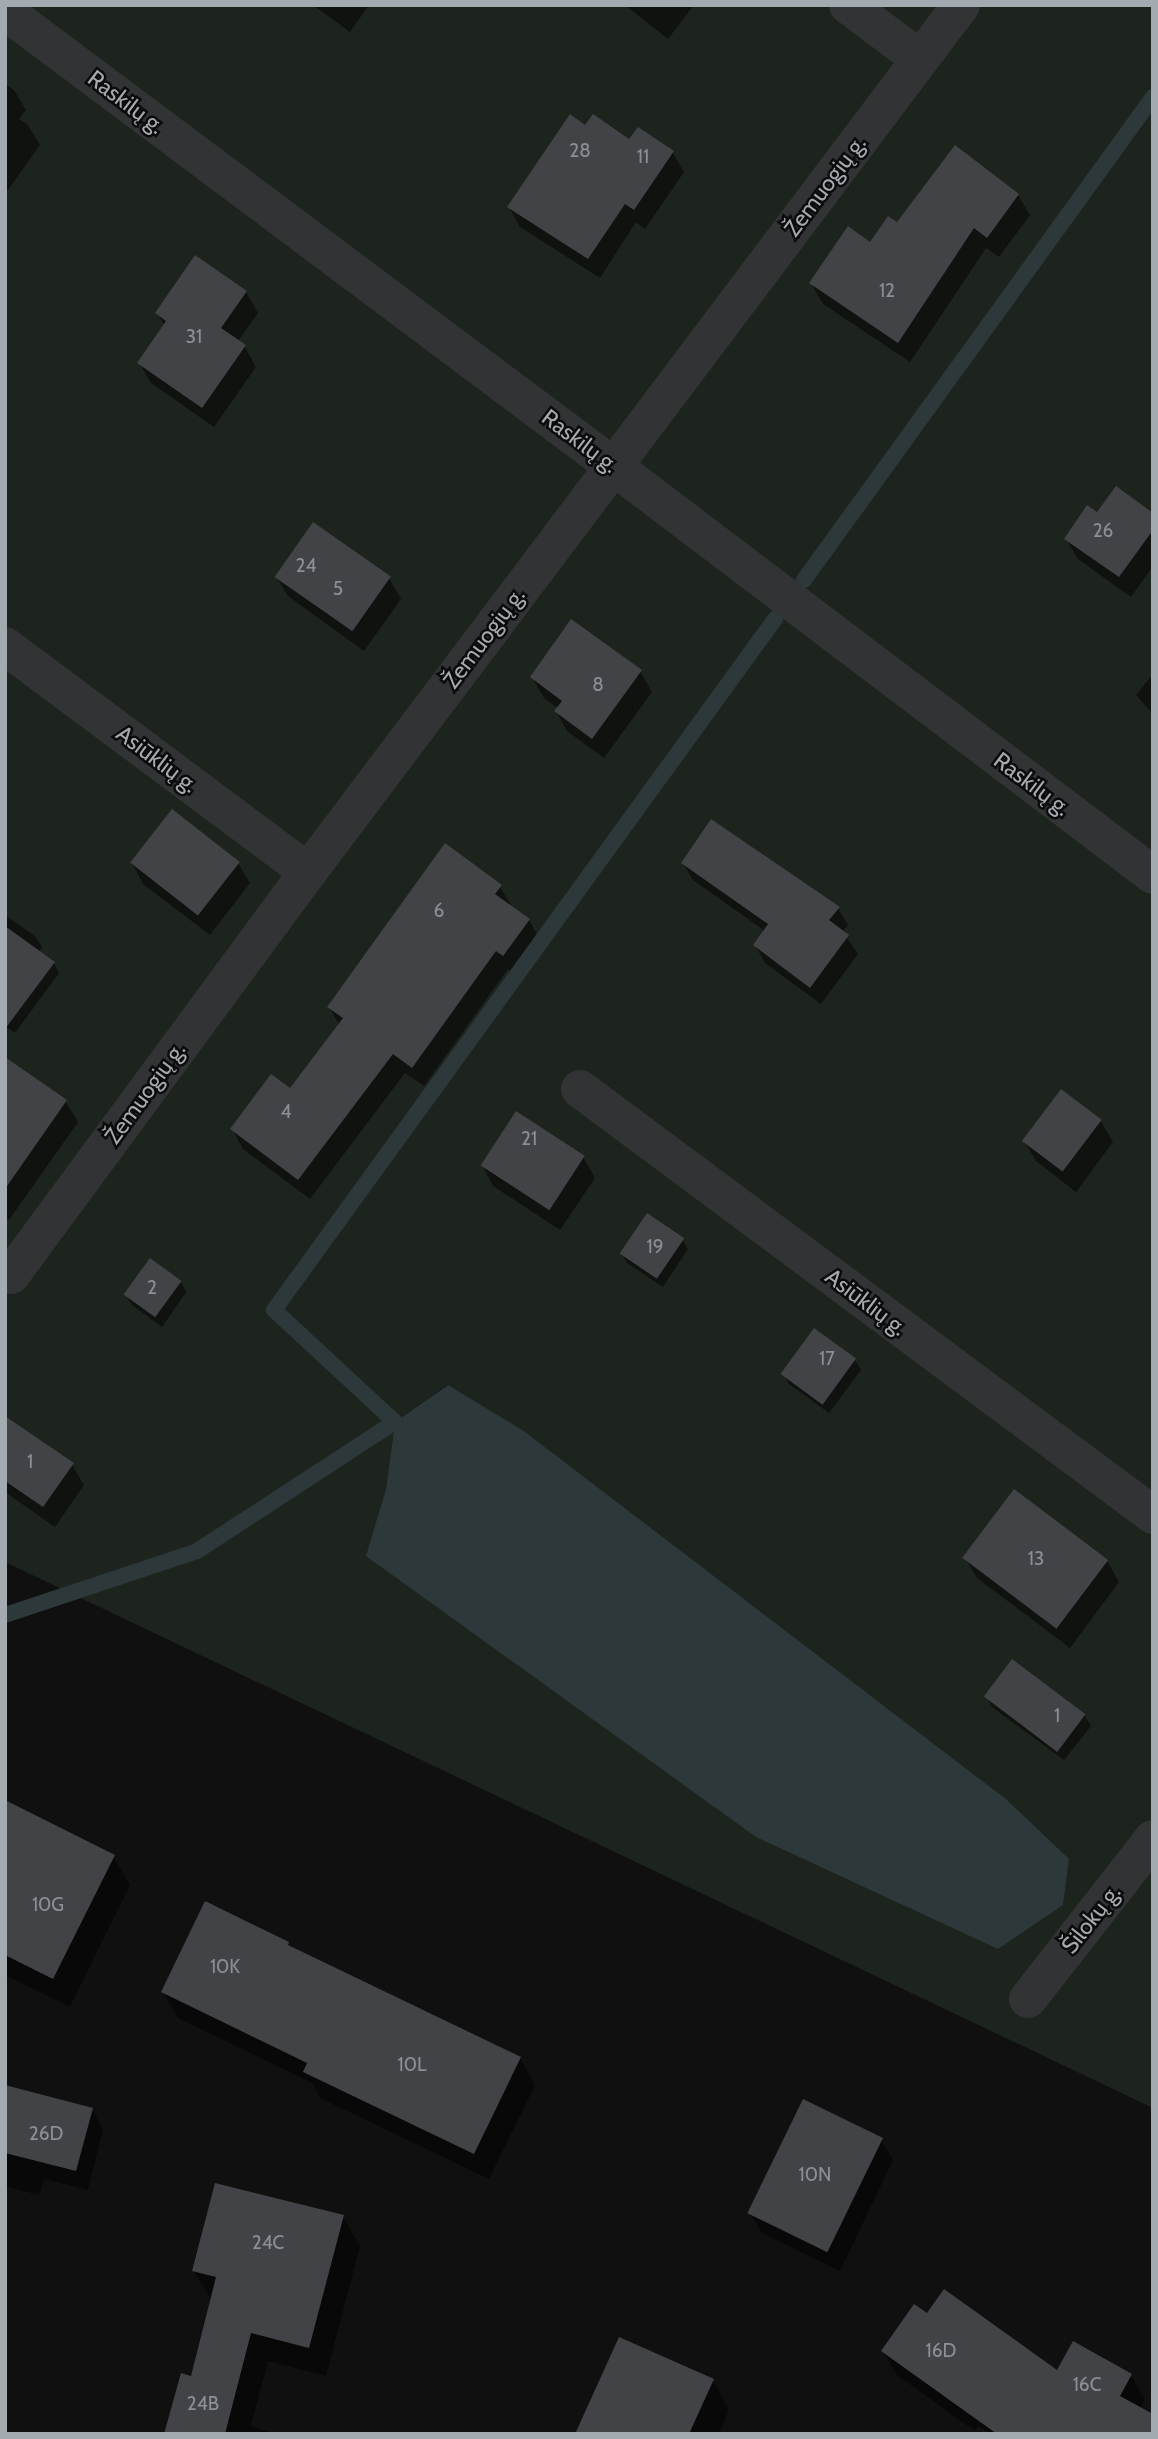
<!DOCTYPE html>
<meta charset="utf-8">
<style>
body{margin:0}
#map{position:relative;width:1158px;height:2439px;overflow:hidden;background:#101011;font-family:Cabin,sans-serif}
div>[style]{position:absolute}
.green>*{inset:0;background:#1d231d}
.water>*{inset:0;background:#2d383a}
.shadow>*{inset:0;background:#0007}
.stream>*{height:16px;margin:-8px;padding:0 8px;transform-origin:8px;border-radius:8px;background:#2d383a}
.building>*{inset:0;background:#424346;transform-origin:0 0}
.minor>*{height:38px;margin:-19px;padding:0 19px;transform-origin:19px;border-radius:19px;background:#313335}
span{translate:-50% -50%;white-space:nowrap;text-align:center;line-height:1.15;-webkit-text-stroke:5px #0b0b0c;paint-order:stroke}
.number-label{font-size:19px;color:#8b9096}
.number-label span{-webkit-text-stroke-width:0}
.street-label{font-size:23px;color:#a3aab0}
.frame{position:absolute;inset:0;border:7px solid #a3aab0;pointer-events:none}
</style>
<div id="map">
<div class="green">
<i style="clip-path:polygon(evenodd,5px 5px,1153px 5px,1153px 2108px,5px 1562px,5px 5px,447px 1385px,524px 1431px,1006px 1799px,1068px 1859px,367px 1557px,386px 1489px,395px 1422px,447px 1385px)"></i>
</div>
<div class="water">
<i style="clip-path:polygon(448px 1385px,524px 1431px,1006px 1799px,1069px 1859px,1063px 1905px,998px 1949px,756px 1837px,366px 1556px,386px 1489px,395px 1422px)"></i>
</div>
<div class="shadow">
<i style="clip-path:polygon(313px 5px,369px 5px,350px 32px)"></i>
<i style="clip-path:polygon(625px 5px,694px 5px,668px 39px)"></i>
<i style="clip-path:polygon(5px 84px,14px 90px,26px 110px,19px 119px,28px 125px,40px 145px,5px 194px)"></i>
<i style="clip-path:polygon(586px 127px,673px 153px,684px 172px,645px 229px,636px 222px,600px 278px,520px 227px,509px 207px)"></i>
<i style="clip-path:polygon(1018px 195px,1030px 215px,999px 257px,986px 248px,910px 362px,823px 304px,811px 283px,898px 224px)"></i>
<i style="clip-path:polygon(246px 292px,258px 313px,238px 341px,244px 346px,256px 367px,214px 427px,151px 383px,139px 363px,165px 326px,157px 313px)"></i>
<i style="clip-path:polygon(1098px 515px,1153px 515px,1153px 566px,1131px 597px,1078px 559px,1066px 539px)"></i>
<i style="clip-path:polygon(276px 576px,389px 578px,401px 599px,364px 651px,288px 596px)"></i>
<i style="clip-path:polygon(640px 671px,652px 692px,604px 758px,567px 731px,556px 711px,558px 708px,544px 698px,532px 677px)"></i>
<i style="clip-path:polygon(1153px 674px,1153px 714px,1136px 695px)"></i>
<i style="clip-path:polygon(132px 863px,238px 863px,250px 883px,210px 935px,143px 884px)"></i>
<i style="clip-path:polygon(683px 863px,838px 908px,848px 925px,843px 932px,858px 954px,821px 1004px,765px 963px,755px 945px,765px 931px,693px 880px)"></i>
<i style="clip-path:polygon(500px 887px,512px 907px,529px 920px,540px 940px,515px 975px,508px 969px,424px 1086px,405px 1073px,310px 1199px,243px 1149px,232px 1129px,291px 1091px,340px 1026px,329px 1007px)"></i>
<i style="clip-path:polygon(5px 915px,36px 937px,42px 947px,39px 953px,54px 963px,59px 973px,15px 1033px,5px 1026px)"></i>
<i style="clip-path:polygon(11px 1063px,66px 1102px,78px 1122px,9px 1220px,5px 1217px,5px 1071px)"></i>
<i style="clip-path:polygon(1061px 1091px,1101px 1121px,1113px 1142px,1076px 1192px,1036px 1161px,1024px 1141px)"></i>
<i style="clip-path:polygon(517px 1113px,583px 1157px,595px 1178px,560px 1230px,493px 1186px,482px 1165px)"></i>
<i style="clip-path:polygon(682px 1239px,688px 1249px,663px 1287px,627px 1263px,621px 1253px)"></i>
<i style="clip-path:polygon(181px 1282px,186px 1292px,162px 1327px,132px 1305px,126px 1295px)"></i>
<i style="clip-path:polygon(855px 1360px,861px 1370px,829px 1413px,789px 1384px,783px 1374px)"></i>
<i style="clip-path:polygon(5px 1434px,72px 1465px,84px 1485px,55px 1527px,5px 1492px)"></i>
<i style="clip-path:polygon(1015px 1492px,1107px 1561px,1119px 1582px,1070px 1648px,977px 1578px,965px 1558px)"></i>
<i style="clip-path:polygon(987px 1697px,1085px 1716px,1091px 1726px,1064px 1760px,992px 1707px)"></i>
<i style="clip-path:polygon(5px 1802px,113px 1856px,130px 1885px,70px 2007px,5px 1975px)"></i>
<i style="clip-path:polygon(288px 1944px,290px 1948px,520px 2058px,535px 2085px,489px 2179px,320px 2098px,312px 2083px,178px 2018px,163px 1992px)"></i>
<i style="clip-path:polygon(5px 2087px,92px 2109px,103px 2130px,88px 2190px,44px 2179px,39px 2195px,5px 2186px)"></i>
<i style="clip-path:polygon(881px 2140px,893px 2160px,840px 2271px,762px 2233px,750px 2213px)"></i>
<i style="clip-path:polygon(343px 2217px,360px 2246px,326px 2376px,268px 2361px,251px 2426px,276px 2434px,166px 2434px,193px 2379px,211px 2300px,194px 2271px)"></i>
<i style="clip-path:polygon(928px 2316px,1058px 2372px,1131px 2375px,1145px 2400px,1140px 2409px,1153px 2434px,992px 2434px,978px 2426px,975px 2431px,897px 2375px,883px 2351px)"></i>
<i style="clip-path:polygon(713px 2381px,729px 2410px,719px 2434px,577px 2434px)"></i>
</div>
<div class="stream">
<i style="left:804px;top:580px;width:596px;rotate:-54.15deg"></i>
<i style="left:5px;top:1615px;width:202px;rotate:-18.4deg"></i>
<i style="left:197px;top:1551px;width:236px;rotate:-33.1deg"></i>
<i style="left:395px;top:1422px;width:165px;rotate:-137.2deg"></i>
<i style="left:274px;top:1310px;width:854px;rotate:-54.06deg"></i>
</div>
<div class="building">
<i style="clip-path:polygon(570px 114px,585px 125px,593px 114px,629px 139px,638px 127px,674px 151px,634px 210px,625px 204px,588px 259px,507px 207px)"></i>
<i style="clip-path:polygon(955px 145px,1019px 194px,987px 238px,974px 228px,898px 343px,809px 283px,848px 226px,870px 242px,888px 216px,897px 222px)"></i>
<i style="clip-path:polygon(195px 255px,247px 291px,221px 328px,246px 345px,202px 408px,137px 363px,166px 321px,155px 313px)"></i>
<i style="clip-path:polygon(1116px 486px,1153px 513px,1153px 530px,1119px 577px,1064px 539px,1087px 505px,1097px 512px)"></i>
<i style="left:313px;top:522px;width:95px;height:67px;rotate:35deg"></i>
<i style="clip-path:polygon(571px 619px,642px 670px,592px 739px,554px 711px,562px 701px,530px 677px)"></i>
<i style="left:172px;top:809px;width:86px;height:68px;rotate:38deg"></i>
<i style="clip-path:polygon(711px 819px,840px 907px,829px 920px,849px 935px,810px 988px,753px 945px,768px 924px,681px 863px)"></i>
<i style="clip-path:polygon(445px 843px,502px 885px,495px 894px,530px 919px,503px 956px,496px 951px,412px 1068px,393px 1054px,298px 1180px,230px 1129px,271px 1074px,290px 1088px,343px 1018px,327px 1007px)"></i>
<i style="clip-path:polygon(5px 926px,55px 962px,5px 1029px)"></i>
<i style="clip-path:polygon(5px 1057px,67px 1100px,5px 1189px)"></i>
<i style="left:1061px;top:1089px;width:51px;height:65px;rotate:37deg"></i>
<i style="left:516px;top:1111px;width:82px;height:65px;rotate:33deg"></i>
<i style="left:647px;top:1213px;width:45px;height:49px;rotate:34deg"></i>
<i style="left:150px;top:1258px;width:39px;height:45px;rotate:36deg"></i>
<i style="left:814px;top:1328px;width:52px;height:57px;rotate:36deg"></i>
<i style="clip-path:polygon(5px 1416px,74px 1463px,43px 1507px,5px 1481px)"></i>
<i style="left:1014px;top:1489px;width:118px;height:86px;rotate:37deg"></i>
<i style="left:1012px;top:1659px;width:92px;height:47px;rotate:37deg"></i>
<i style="clip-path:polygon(5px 1800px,115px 1855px,53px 1979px,5px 1955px)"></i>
<i style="clip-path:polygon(205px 1901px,289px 1942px,288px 1945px,521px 2057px,474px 2154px,303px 2072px,307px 2063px,161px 1992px)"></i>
<i style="clip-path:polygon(5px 2085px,93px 2108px,76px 2171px,5px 2153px)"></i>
<i style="left:803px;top:2099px;width:89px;height:127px;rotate:26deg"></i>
<i style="clip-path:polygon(215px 2183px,344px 2215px,309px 2348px,251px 2333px,225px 2434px,164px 2434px,181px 2373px,191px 2376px,216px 2277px,192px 2271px)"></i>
<i style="clip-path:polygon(944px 2289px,1057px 2370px,1073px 2341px,1132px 2374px,1120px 2396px,1153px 2414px,1153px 2434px,997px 2434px,881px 2351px,914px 2304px,927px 2313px)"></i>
<i style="clip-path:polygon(619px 2337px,714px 2379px,689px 2434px,575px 2434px)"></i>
</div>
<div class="minor">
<i style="left:848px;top:5px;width:90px;rotate:36.9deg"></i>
<i style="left:5px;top:11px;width:759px;rotate:36.81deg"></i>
<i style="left:613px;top:466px;width:677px;rotate:37.14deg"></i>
<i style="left:5px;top:646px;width:378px;rotate:36.7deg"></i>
<i style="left:580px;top:1089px;width:714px;rotate:36.63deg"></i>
<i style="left:5px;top:1271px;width:7px;rotate:34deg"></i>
<i style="left:11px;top:1275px;width:501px;rotate:-53.61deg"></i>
<i style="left:308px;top:872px;width:1085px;rotate:-53.01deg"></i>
<i style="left:1028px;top:1999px;width:203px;rotate:-52deg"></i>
</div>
<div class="number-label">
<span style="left:580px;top:151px">28</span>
<span style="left:643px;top:157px">11</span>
<span style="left:887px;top:291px">12</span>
<span style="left:194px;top:337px">31</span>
<span style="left:1103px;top:531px">26</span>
<span style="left:306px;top:566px">24</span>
<span style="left:338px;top:589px">5</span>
<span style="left:598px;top:685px">8</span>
<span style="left:439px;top:911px">6</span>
<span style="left:286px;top:1112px">4</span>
<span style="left:529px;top:1139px">21</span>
<span style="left:655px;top:1247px">19</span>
<span style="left:152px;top:1288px">2</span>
<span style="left:827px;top:1359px">17</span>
<span style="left:30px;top:1462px">1</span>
<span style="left:1036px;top:1559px">13</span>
<span style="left:1057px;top:1716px">1</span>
<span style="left:48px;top:1905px">10G</span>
<span style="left:225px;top:1967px">10K</span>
<span style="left:412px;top:2065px">10L</span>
<span style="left:46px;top:2134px">26D</span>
<span style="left:815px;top:2175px">10N</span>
<span style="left:268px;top:2243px">24C</span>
<span style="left:941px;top:2351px">16D</span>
<span style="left:1087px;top:2385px">16C</span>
<span style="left:203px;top:2404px">24B</span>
</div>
<div class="street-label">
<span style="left:126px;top:102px;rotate:37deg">Raskilų g.</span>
<span style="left:825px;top:186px;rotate:-53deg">Žemuogių g.</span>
<span style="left:580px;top:441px;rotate:37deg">Raskilų g.</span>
<span style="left:484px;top:638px;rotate:-53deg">Žemuogių g.</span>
<span style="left:157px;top:759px;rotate:37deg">Asiūklių g.</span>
<span style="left:1032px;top:784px;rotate:37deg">Raskilų g.</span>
<span style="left:145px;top:1093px;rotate:-54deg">Žemuogių g.</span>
<span style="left:866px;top:1302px;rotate:37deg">Asiūklių g.</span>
<span style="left:1091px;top:1919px;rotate:-52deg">Šilokų g.</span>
</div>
<div class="frame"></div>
</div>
